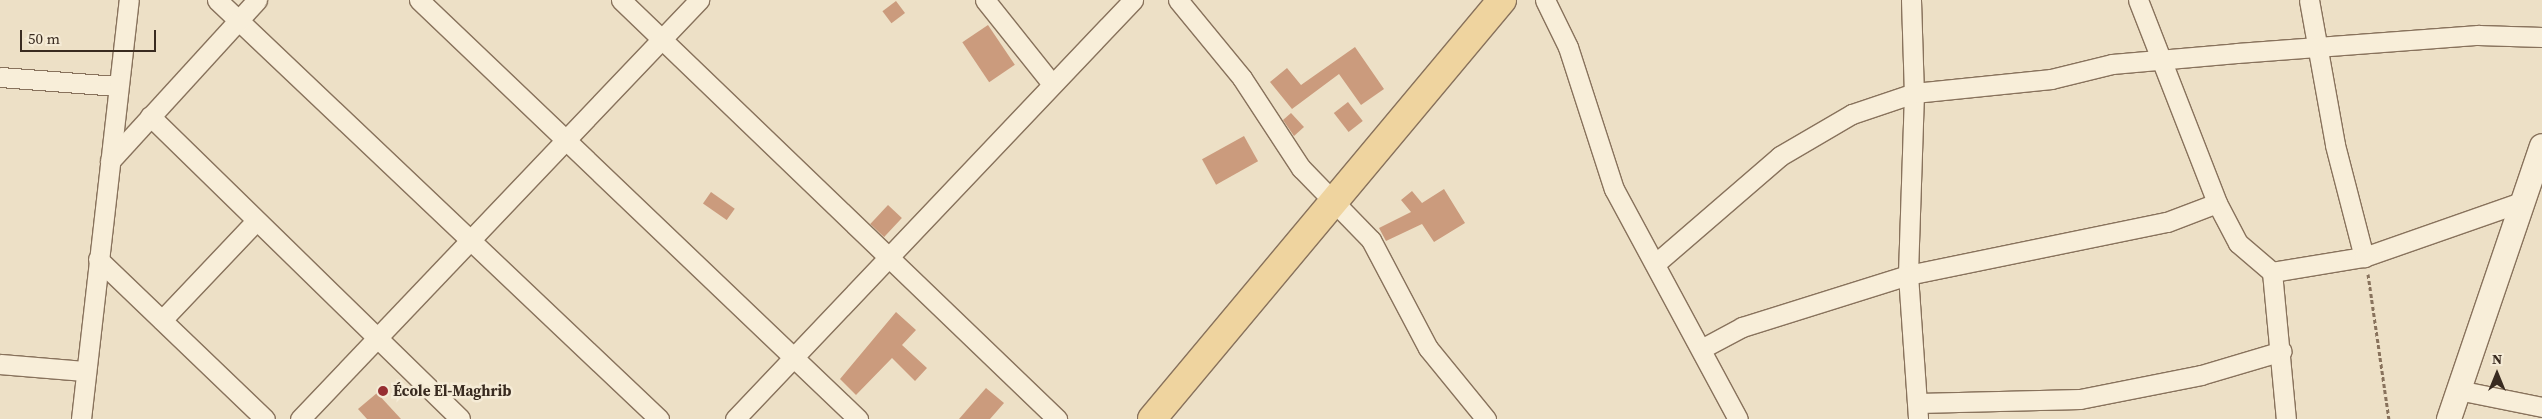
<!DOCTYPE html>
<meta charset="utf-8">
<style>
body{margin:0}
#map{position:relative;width:2542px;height:419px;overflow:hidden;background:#ede0c6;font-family:"Source Serif 4",serif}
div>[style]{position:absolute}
.building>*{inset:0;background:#cb9b7d;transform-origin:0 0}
.path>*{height:3px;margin-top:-1.5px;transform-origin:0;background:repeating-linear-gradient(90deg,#88725c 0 4px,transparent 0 6.5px)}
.roads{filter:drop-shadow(1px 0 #88725c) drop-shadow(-1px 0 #88725c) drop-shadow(0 1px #88725c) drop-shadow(0 -1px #88725c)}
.minor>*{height:19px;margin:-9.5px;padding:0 9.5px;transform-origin:9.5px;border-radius:9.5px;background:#f8eed9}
.tertiary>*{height:24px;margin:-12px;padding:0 12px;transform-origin:12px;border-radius:12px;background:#f8eed9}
.primary>*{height:28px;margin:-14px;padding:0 14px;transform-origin:14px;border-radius:14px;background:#efd49f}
.dots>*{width:14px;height:14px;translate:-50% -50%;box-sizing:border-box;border:2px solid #f5ebd6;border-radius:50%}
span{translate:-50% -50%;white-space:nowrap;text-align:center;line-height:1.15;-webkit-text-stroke:5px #f5ebd6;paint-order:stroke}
.poi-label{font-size:15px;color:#392b20;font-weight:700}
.left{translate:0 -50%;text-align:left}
.north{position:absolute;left:2472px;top:349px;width:50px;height:50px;-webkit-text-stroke:4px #f5ebd6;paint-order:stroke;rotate:0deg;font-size:14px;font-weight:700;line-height:20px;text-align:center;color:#392b20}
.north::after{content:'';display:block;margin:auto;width:18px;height:22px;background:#392b20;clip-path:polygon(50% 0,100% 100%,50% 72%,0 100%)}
.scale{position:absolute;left:20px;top:30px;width:136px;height:22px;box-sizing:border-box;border:2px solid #392b20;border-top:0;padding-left:6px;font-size:15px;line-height:18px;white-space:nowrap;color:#392b20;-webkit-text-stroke:4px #f5ebd6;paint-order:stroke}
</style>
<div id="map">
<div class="building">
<i style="left:896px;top:1px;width:15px;height:17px;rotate:53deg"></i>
<i style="left:988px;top:25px;width:48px;height:31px;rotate:56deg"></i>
<i style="clip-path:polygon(1355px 47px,1384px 89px,1361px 105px,1339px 74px,1292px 109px,1270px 82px,1287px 68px,1301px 85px)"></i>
<i style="left:1348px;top:102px;width:24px;height:18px;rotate:52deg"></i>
<i style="clip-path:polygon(1291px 113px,1304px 127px,1294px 136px,1283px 120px)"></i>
<i style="left:1244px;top:136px;width:29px;height:48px;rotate:61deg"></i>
<i style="clip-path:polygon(1444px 189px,1465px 223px,1434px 242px,1422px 224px,1386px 241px,1379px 228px,1411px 212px,1401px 200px,1412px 191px,1422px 203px)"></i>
<i style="left:711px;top:192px;width:29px;height:14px;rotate:35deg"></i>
<i style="left:888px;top:205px;width:19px;height:26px;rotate:43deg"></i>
<i style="clip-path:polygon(896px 312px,916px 330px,902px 345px,927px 368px,915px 381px,892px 358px,856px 395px,840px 379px)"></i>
<i style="clip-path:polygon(986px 388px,1004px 403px,990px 419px,959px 419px)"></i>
<i style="clip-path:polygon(377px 393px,401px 419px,367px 419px,358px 409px)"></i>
</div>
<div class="path">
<i style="left:2368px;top:274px;width:147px;rotate:81.8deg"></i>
</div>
<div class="roads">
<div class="minor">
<i style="left:217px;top:0;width:609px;rotate:43.47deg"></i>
<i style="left:419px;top:0;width:607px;rotate:43.66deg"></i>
<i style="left:621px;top:0;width:605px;rotate:43.86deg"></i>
<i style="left:985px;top:0;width:107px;rotate:51.4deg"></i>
<i style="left:1178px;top:0;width:101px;rotate:50.6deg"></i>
<i style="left:1242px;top:78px;width:108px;rotate:56.8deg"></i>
<i style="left:1301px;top:168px;width:100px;rotate:45.8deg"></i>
<i style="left:1371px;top:240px;width:122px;rotate:62.2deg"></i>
<i style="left:1428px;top:348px;width:92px;rotate:50.8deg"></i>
<i style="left:1545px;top:0;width:52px;rotate:63.9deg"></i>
<i style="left:1568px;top:47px;width:149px;rotate:72.1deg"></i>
<i style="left:1614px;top:189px;width:261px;rotate:61.7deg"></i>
<i style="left:1911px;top:0;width:93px;rotate:88.2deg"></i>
<i style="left:1914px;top:93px;width:182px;rotate:91.9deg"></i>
<i style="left:1908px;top:275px;width:144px;rotate:86deg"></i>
<i style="left:2138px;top:0;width:218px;rotate:68.7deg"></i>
<i style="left:2217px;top:203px;width:45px;rotate:62.3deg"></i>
<i style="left:2238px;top:243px;width:45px;rotate:40.5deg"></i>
<i style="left:2272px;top:272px;width:148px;rotate:84.6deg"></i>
<i style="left:2309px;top:0;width:147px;rotate:79.8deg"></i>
<i style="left:2335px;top:145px;width:116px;rotate:75.5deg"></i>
<i style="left:0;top:77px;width:117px;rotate:4.4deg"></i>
<i style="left:150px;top:116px;width:433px;rotate:44.3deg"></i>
<i style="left:110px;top:161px;width:218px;rotate:-47.6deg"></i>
<i style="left:98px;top:259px;width:231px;rotate:43.8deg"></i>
<i style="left:1655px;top:264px;width:165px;rotate:-40.8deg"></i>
<i style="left:1780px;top:156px;width:83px;rotate:-30.3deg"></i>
<i style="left:1852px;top:114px;width:65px;rotate:-18.7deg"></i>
<i style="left:1914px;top:93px;width:138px;rotate:-5.8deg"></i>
<i style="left:2051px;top:79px;width:63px;rotate:-13.8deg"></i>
<i style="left:2112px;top:64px;width:125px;rotate:-5deg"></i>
<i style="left:2237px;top:53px;width:242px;rotate:-4.3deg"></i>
<i style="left:2478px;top:35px;width:64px;rotate:1.8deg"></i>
<i style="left:2272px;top:272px;width:93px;rotate:-9.3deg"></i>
<i style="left:2364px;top:257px;width:170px;rotate:-19.3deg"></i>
<i style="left:162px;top:320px;width:137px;rotate:-46.5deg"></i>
<i style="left:1701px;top:349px;width:47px;rotate:-28.2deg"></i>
<i style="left:1742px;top:327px;width:174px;rotate:-17.4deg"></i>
<i style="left:1908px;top:275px;width:264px;rotate:-11.6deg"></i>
<i style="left:2167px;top:222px;width:53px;rotate:-20.8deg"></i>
<i style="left:0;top:364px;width:84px;rotate:4.8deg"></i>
<i style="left:2458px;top:390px;width:86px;rotate:11.4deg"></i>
<i style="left:1918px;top:403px;width:162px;rotate:-1.4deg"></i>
<i style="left:2080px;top:399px;width:123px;rotate:-11.2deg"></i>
<i style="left:2201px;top:375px;width:84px;rotate:-16.5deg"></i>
<i style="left:81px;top:419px;width:422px;rotate:-83.5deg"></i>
<i style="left:300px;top:419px;width:579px;rotate:-46.4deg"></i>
<i style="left:735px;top:419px;width:578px;rotate:-46.47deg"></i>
</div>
<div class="tertiary">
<i style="left:2449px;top:419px;width:288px;rotate:-71.2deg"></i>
</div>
<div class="primary">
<i style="left:1152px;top:419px;width:546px;rotate:-50.13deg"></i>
</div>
</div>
<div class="dots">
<i style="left:383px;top:391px;background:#962e31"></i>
</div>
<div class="poi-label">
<span class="left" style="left:393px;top:391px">École El-Maghrib</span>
</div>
<div class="north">N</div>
<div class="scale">50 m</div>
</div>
